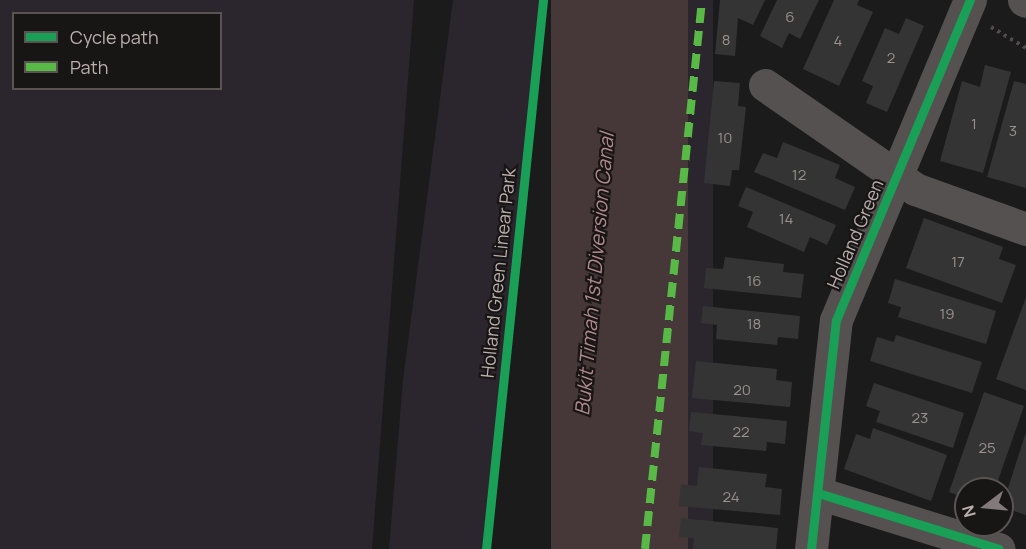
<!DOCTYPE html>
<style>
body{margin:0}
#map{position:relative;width:1026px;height:549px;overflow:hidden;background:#1b1b1b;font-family:Manrope,sans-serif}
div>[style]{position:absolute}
.green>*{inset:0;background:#2b262e;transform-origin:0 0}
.water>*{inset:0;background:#463739;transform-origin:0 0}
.building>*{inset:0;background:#353434}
.path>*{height:4px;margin-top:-2px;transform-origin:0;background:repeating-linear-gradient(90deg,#4f4c4b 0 3px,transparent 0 7.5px)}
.minor>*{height:33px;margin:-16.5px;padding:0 16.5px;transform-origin:16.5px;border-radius:16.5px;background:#545150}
.quiet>*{height:8px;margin-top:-4px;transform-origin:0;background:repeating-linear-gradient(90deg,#58b947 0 15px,transparent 0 23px)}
.cycleway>*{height:9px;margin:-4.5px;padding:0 4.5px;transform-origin:4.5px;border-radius:4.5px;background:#1a9f57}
span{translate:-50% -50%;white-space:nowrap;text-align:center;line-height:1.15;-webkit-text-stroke:4.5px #171615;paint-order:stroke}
.number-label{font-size:15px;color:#9a9090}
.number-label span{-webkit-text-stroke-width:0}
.street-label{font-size:18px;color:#bbafae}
.water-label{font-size:20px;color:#b2888e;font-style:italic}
.legend{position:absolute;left:12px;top:12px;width:210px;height:78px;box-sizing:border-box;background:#171615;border:2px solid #595352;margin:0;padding:8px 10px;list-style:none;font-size:18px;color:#bbafae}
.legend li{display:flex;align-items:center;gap:12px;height:30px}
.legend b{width:30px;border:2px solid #595352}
.north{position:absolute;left:954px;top:477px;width:60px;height:60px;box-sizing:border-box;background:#171615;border:2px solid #595352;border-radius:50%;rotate:254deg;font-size:16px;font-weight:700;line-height:24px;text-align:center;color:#bbafae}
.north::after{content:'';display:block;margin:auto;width:21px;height:27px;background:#837b7b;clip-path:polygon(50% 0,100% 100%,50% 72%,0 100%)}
</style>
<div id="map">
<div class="green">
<i style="clip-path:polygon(evenodd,0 0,414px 0,372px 549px,0 549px,0 0,14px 14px,220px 14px,220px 88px,14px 88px,14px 14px)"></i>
<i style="clip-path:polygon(453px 0,548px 0,491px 549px,389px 549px,403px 380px)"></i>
<i style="left:688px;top:0;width:25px;height:552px"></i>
</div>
<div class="water">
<i style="left:551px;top:0;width:137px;height:552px"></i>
</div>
<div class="building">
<i style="clip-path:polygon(720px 0,765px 0,753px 25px,738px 18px,735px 56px,715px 54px)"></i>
<i style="clip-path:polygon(777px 0,819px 0,800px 39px,789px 33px,782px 48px,760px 36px)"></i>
<i style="clip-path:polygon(834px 0,859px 0,857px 5px,873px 12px,839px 86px,803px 69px)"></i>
<i style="clip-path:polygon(906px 18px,924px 26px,887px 112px,866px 103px,873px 86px,862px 81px,885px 28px,899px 34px)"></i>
<i style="clip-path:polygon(985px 65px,1011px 72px,983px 173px,940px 161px,962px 81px,980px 87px)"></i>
<i style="clip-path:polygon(714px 81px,740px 83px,738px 106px,746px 107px,739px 170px,732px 170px,730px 186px,704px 183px)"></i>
<i style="clip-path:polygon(1014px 81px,1026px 84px,1026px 188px,987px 177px)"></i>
<i style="clip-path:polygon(783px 142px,840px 165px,835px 178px,855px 187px,845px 210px,754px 172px,763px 153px,777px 158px)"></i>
<i style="clip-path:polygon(746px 187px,836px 225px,827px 245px,810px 237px,804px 252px,747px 227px,753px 212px,738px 206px)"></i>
<i style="clip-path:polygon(924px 218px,1003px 247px,999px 259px,1016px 265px,1002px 303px,906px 268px)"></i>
<i style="clip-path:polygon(725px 257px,784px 264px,783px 272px,804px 274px,801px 298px,704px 288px,706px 268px,723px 269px)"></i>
<i style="clip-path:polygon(895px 279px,996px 311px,986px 344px,898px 317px,901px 307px,888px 303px)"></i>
<i style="clip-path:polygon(1026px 297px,1026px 390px,996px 379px)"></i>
<i style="clip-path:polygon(703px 306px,800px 316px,798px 339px,778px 337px,777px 345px,716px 339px,717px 325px,701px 323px)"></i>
<i style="clip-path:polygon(896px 335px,982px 362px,972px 393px,870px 361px,877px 337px,894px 342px)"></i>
<i style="clip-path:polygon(696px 361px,777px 369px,776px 380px,792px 382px,790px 407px,692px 398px)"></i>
<i style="clip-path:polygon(874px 383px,964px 413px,953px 448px,876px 422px,880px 411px,866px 406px)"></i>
<i style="clip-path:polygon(984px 392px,1024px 406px,995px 489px,966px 489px,966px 498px,949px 492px)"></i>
<i style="clip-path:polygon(691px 412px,787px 421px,785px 444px,767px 442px,766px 451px,701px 445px,703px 433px,689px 431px)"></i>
<i style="clip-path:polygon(873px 428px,947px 455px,931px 501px,844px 469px,856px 434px,870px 439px)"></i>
<i style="clip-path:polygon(1026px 432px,1026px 515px,1002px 507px)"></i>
<i style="clip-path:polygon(699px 467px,767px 474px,765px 487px,782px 489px,780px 515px,679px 506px,681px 484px,697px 486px)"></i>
<i style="clip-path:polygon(681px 518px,778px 528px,776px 549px,693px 549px,694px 538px,679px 537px)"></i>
</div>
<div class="path">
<i style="left:991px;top:27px;width:41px;rotate:31deg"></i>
</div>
<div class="minor">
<i style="left:1024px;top:0;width:2px;rotate:27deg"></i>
<i style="left:765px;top:85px;width:183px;rotate:34.7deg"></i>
<i style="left:915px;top:189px;width:118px;rotate:19.8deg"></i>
<i style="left:818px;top:493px;width:189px;rotate:17.2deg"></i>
<i style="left:811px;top:549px;width:230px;rotate:-83.8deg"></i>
<i style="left:836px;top:320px;width:347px;rotate:-67.3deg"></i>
</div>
<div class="quiet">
<i style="left:645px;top:549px;width:552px;rotate:-84.07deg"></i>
</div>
<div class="cycleway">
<i style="left:818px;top:493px;width:189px;rotate:17.2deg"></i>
<i style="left:486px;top:549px;width:552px;rotate:-84.07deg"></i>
<i style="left:811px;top:549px;width:230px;rotate:-83.8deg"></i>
<i style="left:836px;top:320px;width:347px;rotate:-67.3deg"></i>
</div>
<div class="number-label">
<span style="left:790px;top:17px">6</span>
<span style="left:726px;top:40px">8</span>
<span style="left:838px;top:41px">4</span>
<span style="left:891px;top:58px">2</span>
<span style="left:974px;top:124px">1</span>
<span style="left:1013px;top:131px">3</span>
<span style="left:725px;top:138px">10</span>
<span style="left:799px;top:175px">12</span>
<span style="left:786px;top:219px">14</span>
<span style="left:958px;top:262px">17</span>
<span style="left:754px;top:281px">16</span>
<span style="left:947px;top:314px">19</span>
<span style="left:754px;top:324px">18</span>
<span style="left:742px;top:390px">20</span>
<span style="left:920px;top:418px">23</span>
<span style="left:741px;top:432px">22</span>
<span style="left:987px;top:448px">25</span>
<span style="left:731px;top:497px">24</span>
</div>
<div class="street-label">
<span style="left:855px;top:234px;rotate:-67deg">Holland Green</span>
<span style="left:498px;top:273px;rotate:-84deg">Holland Green Linear Park</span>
</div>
<div class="water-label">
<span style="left:594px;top:274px;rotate:-85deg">Bukit Timah 1st Diversion Canal</span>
</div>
<ul class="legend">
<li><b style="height:8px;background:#1a9f57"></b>Cycle path</li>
<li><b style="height:8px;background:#58b947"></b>Path</li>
</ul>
<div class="north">N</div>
</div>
